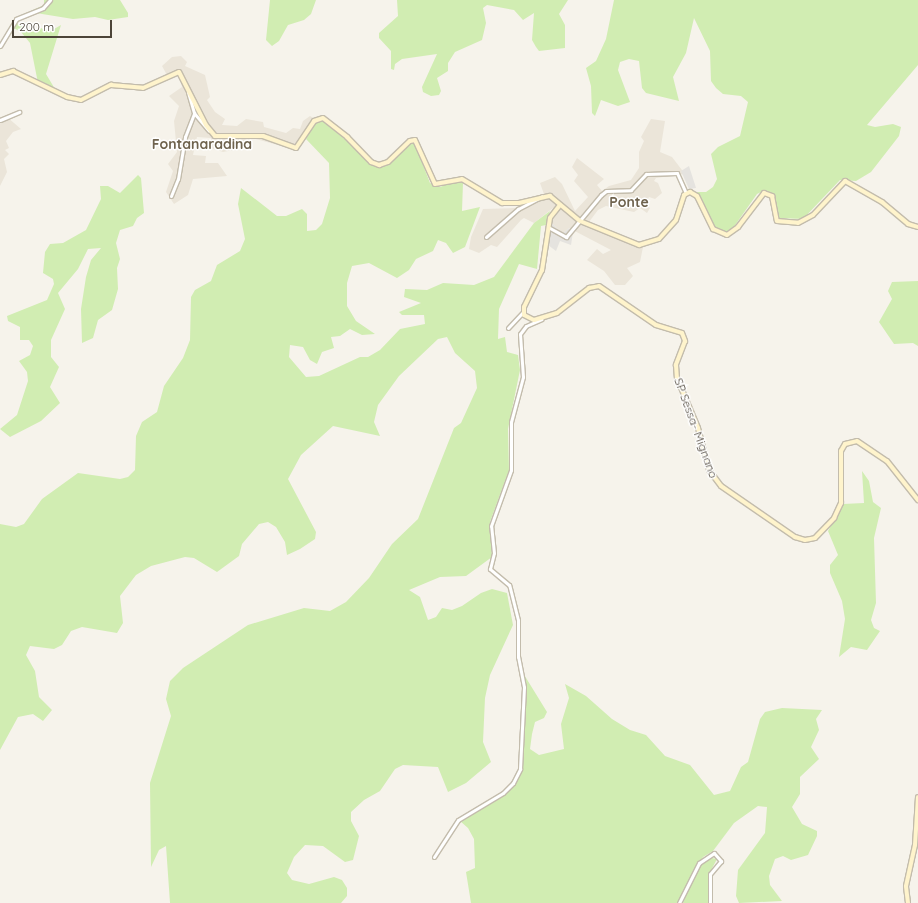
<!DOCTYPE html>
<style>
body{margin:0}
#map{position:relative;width:918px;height:903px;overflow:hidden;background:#f6f3eb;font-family:Quicksand,sans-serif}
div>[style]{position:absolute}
.residential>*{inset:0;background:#ebe5d9}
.green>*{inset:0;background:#d1edb2}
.parking>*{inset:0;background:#e5e3df}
.roads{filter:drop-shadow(1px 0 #c3bcac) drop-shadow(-1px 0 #c3bcac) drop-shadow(0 1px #c3bcac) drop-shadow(0 -1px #c3bcac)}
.street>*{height:3px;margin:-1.5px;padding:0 1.5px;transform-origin:1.5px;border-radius:1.5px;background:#fff}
.secondary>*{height:4px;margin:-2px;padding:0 2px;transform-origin:2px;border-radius:2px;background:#fff4cc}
span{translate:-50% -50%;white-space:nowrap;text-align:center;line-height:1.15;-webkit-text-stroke:3px #fff;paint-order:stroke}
.street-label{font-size:12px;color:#4c4438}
.quarter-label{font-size:14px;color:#6f634e;font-weight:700}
.scale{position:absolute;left:12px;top:20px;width:100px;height:18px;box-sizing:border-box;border:2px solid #4c4438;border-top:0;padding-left:5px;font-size:12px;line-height:14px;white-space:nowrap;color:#4c4438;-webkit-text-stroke:3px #fff;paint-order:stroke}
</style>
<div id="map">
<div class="residential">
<i style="clip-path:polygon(181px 56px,187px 62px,185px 66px,205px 75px,210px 97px,207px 100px,215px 112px,225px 119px,222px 125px,237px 126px,246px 119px,263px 122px,264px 127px,286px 133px,293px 128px,300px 129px,303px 121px,310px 116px,318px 121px,296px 150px,252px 138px,233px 150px,223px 152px,211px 148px,211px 138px,197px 137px,193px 155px,206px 156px,205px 163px,218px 163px,227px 176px,193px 179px,188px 195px,174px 204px,166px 192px,173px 171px,168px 164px,177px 152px,174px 121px,179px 106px,169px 96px,182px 87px,179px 74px,168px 77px,162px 66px,172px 57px)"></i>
<i style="clip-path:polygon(7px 117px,21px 129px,13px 132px,6px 141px,9px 148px,5px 150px,9px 154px,4px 159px,7px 172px,0 186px,0 123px)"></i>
<i style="clip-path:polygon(651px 119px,665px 121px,660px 152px,672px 157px,685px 174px,656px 178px,654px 181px,658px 183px,662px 193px,655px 199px,649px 197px,645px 204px,650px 208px,647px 213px,640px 208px,634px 212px,606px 206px,598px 210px,586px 226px,643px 247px,640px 262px,627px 268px,633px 276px,625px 285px,615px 285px,604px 271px,587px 260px,597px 249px,603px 254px,611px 250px,569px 228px,562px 234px,551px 222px,558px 213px,553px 208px,534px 223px,524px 218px,521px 220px,497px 247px,491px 245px,479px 253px,469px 249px,471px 237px,483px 209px,515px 208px,545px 197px,540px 183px,555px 177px,562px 184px,575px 211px,588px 197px,574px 181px,578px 175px,572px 167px,577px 158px,604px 179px,597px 185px,602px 191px,609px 186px,631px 180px,639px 168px,639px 152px,644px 141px,641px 137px)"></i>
</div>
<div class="green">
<i style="clip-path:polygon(44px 0,120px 0,128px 13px,128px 17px,108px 20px,95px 17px,73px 19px,36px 13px,17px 21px,16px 23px,32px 32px,41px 28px,49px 32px,61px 25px,46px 74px,55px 89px,38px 83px,30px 43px,21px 32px,12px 27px,0 50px,0 44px,15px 18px,44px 5px)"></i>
<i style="clip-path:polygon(270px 0,316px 0,311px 14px,304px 20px,288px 25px,279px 41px,272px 46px,266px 40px)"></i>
<i style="clip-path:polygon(397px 0,568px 0,559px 14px,565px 25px,565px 48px,539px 51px,536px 47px,532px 40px,534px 13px,523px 20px,514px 10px,487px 5px,483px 8px,486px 23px,482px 40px,455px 52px,448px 63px,448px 71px,437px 78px,441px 91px,439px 95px,431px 96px,423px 92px,422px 87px,437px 54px,402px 59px,395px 64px,394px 70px,391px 69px,391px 51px,379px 38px,379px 33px,398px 16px)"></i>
<i style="clip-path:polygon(614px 0,918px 0,918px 65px,867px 125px,875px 127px,893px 124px,901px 127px,899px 136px,871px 172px,856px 181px,840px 180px,803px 219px,778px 218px,773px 195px,765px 190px,757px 194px,731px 231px,722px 233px,714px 227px,697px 192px,706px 192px,713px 187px,717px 179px,711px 154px,718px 147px,740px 136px,748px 102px,741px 96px,723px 94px,716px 88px,711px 81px,710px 51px,694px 18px,686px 53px,673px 77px,679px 101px,646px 93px,642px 88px,639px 61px,629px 59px,620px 62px,618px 70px,630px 102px,618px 106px,601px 100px,595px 116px,592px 113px,591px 86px,586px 68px,596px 61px,606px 39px)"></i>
<i style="clip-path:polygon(323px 120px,375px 166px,390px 163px,410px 143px,415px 144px,430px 183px,440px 187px,453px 182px,463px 183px,462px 211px,480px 207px,465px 247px,453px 253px,446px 243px,438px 240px,433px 251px,416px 259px,409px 270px,397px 278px,369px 263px,352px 266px,347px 283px,347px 306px,356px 321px,375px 334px,362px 335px,350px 329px,340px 336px,331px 337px,334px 348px,322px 352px,317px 364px,310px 360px,303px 347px,290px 345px,289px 357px,306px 377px,319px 376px,360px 357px,368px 357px,380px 350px,400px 329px,425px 324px,424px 315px,402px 315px,399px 312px,421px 303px,404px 297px,405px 289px,427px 290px,443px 283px,474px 285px,494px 277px,534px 223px,550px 211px,546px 225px,541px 226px,537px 269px,519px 264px,499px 309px,498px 339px,505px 337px,507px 352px,518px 355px,520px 370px,508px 429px,509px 470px,490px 522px,492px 557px,466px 576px,440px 577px,409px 590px,420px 597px,428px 620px,436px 617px,442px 608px,452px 610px,462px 606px,481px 593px,492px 589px,507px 593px,513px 625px,490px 675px,485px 698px,483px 742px,491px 762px,466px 783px,448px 792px,438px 767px,403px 765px,395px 769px,380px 791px,364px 800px,351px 812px,351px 821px,359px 836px,353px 860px,345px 862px,323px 846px,305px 845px,294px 857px,287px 873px,292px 880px,309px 884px,334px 877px,342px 880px,347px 888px,347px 896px,341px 903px,170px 903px,166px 846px,159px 850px,151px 867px,150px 783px,171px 716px,166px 699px,170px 681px,183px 668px,248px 625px,304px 608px,330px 611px,346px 602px,369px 578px,392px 544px,418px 519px,454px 428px,461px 423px,477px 388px,475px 371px,455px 353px,447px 337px,438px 339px,399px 376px,378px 405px,374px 422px,380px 436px,333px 426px,301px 455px,288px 479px,316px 532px,315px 539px,300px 549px,287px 555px,285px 542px,276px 527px,268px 522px,259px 524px,242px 544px,239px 556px,217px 572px,194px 558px,185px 557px,151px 566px,136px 575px,120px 596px,123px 623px,117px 633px,82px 627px,71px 631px,62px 645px,54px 649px,30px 646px,26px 655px,35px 671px,39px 697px,52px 710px,43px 721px,33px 714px,18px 717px,0 750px,0 524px,16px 527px,24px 524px,42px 499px,78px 473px,120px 479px,128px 477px,135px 470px,136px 436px,142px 422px,157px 412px,164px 386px,183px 358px,190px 340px,191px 297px,195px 290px,211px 281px,217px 265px,240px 251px,245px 239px,238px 204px,241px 188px,277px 216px,286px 216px,302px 209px,307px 214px,307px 231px,316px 230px,322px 224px,330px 198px,329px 163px,306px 139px,313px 125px)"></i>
<i style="clip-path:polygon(138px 175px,141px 178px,144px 213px,137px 218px,133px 226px,120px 230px,116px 243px,120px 259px,117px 268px,118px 289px,112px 310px,98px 320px,93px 338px,82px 343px,81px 309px,86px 277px,91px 260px,101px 248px,88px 249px,78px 269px,58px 293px,65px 309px,51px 340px,51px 357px,59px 367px,50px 387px,60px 403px,41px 421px,10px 437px,0 429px,17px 415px,28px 381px,27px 372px,19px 361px,30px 355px,33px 346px,29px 340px,20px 340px,20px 327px,8px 321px,7px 316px,47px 300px,54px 284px,53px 279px,43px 273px,45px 252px,50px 244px,63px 243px,86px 230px,101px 199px,100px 186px,108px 186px,120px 193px)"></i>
<i style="clip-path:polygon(918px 281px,918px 346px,913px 343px,894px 344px,879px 322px,892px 299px,888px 291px,892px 282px)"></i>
<i style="clip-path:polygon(862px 471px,869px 481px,873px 502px,881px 508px,874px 538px,876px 603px,871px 620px,874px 628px,880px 631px,867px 650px,851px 647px,839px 657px,845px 619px,842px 601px,830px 573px,830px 565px,838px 555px,828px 531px,843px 504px,864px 503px)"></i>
<i style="clip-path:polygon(523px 673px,547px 712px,544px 718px,535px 722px,532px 734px,530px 749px,539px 755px,564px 749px,561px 724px,569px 698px,565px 684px,586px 696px,612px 719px,630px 730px,646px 735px,665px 756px,690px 765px,714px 795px,730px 791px,741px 767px,748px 762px,760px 719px,765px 712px,782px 708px,822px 710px,816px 719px,819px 730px,811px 747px,819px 759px,800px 777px,800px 794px,792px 807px,802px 824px,817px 831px,817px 836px,808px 855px,791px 860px,783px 856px,775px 859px,769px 876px,770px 885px,782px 901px,739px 903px,736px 896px,738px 870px,765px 833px,767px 807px,758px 806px,734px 823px,713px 851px,703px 857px,678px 903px,471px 903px,466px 872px,475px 868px,474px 839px,468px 828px,460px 821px,502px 795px,521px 774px,524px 726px)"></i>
<i style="clip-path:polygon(707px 857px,717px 859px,708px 876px,708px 903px,683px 903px,699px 865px)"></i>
</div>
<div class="parking">
<i style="clip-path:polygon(689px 166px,696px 188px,689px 189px,681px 171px)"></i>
<i style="clip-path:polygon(551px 222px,562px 234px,569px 228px,573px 232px,571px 245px,560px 241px,556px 251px,548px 245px)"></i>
</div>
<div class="roads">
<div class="street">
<i style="left:0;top:46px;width:31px;rotate:-59deg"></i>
<i style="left:16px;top:19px;width:29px;rotate:-22deg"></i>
<i style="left:43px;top:8px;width:11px;rotate:-49deg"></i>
<i style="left:188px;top:92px;width:22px;rotate:74deg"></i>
<i style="left:194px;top:113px;width:23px;rotate:50deg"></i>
<i style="left:0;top:120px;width:21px;rotate:-23deg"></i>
<i style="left:171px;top:196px;width:18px;rotate:-68deg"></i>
<i style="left:178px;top:179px;width:43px;rotate:-80.5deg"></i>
<i style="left:185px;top:137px;width:26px;rotate:-69deg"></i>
<i style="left:548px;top:227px;width:21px;rotate:29deg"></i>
<i style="left:566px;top:237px;width:55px;rotate:-50.2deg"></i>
<i style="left:601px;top:195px;width:6px;rotate:-39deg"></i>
<i style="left:606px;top:191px;width:25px;rotate:-2deg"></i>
<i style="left:631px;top:190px;width:22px;rotate:-47deg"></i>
<i style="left:646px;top:174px;width:31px;rotate:-2deg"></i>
<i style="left:677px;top:173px;width:22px;rotate:66deg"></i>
<i style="left:486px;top:237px;width:43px;rotate:-41.2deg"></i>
<i style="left:518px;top:209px;width:27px;rotate:-28deg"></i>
<i style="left:508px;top:328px;width:22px;rotate:-47deg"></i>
<i style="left:434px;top:857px;width:44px;rotate:-57deg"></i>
<i style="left:458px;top:820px;width:52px;rotate:-31deg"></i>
<i style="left:503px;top:793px;width:14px;rotate:-45deg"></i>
<i style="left:513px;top:783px;width:16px;rotate:-63deg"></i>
<i style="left:520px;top:769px;width:82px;rotate:-87.2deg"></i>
<i style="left:524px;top:687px;width:31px;rotate:-101deg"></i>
<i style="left:518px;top:657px;width:37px;rotate:-90deg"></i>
<i style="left:518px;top:620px;width:36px;rotate:-104deg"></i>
<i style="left:509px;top:585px;width:25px;rotate:-140deg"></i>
<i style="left:490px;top:569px;width:16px;rotate:-76deg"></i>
<i style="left:494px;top:553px;width:27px;rotate:-96deg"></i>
<i style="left:491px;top:526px;width:59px;rotate:-70.3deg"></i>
<i style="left:511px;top:470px;width:48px;rotate:-90deg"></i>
<i style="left:511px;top:422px;width:47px;rotate:-75.1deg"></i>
<i style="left:523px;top:377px;width:43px;rotate:-94deg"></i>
<i style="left:520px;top:334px;width:10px;rotate:-53deg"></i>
<i style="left:526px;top:326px;width:17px;rotate:-24deg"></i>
<i style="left:679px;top:903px;width:45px;rotate:-63.4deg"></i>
<i style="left:699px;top:863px;width:18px;rotate:-34deg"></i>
<i style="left:714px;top:853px;width:11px;rotate:49deg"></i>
<i style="left:721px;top:861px;width:17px;rotate:130deg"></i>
<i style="left:710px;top:874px;width:29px;rotate:90deg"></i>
</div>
<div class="secondary">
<i style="left:0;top:75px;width:14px;rotate:-17deg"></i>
<i style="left:13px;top:71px;width:60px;rotate:25.7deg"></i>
<i style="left:67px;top:97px;width:14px;rotate:12deg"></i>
<i style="left:81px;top:100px;width:34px;rotate:-27deg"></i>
<i style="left:111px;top:85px;width:32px;rotate:5deg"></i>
<i style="left:143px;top:88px;width:39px;rotate:-24deg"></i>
<i style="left:179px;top:72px;width:59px;rotate:63deg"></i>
<i style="left:206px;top:125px;width:14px;rotate:51deg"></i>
<i style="left:215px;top:136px;width:48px"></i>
<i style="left:263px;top:136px;width:35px;rotate:20deg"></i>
<i style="left:296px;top:148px;width:32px;rotate:-56deg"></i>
<i style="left:314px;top:121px;width:9px;rotate:-18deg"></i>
<i style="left:323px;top:118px;width:31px;rotate:38deg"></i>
<i style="left:347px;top:137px;width:35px;rotate:46deg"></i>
<i style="left:371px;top:162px;width:9px;rotate:21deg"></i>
<i style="left:379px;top:165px;width:9px;rotate:-18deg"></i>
<i style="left:388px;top:162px;width:30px;rotate:-44deg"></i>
<i style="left:410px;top:141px;width:5px;rotate:-11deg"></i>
<i style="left:415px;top:140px;width:48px;rotate:65.6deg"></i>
<i style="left:435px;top:184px;width:27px;rotate:-10deg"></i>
<i style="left:462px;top:179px;width:47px;rotate:31deg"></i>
<i style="left:502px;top:203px;width:17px"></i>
<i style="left:519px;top:203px;width:32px;rotate:-13deg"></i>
<i style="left:550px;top:196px;width:39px;rotate:40deg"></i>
<i style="left:580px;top:221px;width:64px;rotate:22.1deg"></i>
<i style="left:639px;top:245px;width:21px;rotate:-17deg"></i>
<i style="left:659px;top:239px;width:25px;rotate:-48deg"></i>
<i style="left:676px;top:220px;width:26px;rotate:-72deg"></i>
<i style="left:684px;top:195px;width:7px;rotate:-27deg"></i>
<i style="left:690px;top:192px;width:8px;rotate:30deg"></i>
<i style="left:697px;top:196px;width:37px;rotate:64deg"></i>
<i style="left:713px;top:229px;width:15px;rotate:23deg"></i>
<i style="left:727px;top:235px;width:14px;rotate:-36deg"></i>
<i style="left:738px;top:227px;width:43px;rotate:-52.6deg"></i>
<i style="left:764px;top:193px;width:9px;rotate:21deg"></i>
<i style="left:772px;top:196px;width:25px;rotate:79deg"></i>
<i style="left:777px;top:221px;width:21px;rotate:5deg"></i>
<i style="left:798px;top:223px;width:17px;rotate:-28deg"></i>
<i style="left:813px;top:215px;width:47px;rotate:-46.7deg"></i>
<i style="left:845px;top:181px;width:43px;rotate:29.6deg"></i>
<i style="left:882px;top:202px;width:34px;rotate:40deg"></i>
<i style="left:908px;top:224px;width:10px;rotate:17deg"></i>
<i style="left:560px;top:205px;width:16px;rotate:128deg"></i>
<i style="left:550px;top:218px;width:53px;rotate:98.7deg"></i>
<i style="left:542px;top:270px;width:41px;rotate:115.9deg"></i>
<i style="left:524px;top:307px;width:8px;rotate:90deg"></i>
<i style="left:524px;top:315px;width:11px;rotate:27deg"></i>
<i style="left:534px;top:320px;width:24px;rotate:-17deg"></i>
<i style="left:557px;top:313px;width:41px;rotate:-38deg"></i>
<i style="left:589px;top:288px;width:10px;rotate:-11deg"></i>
<i style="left:599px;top:286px;width:69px;rotate:34.4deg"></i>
<i style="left:656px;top:325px;width:27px;rotate:17deg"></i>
<i style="left:682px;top:333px;width:9px;rotate:69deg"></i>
<i style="left:685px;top:341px;width:26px;rotate:111deg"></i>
<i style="left:676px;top:365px;width:13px;rotate:86deg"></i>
<i style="left:677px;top:378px;width:54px;rotate:67.2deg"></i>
<i style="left:698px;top:428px;width:43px;rotate:75.3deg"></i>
<i style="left:709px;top:470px;width:20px;rotate:53deg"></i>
<i style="left:721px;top:486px;width:90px;rotate:34.6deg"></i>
<i style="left:795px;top:537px;width:10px;rotate:17deg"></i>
<i style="left:805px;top:540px;width:10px;rotate:-11deg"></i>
<i style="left:815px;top:538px;width:28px;rotate:-46deg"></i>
<i style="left:834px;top:518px;width:17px;rotate:-65deg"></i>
<i style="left:841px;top:503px;width:52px;rotate:-90deg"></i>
<i style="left:841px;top:451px;width:8px;rotate:-60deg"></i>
<i style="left:845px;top:444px;width:12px;rotate:-14deg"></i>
<i style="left:857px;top:441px;width:36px;rotate:34deg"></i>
<i style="left:887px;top:461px;width:50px;rotate:51.5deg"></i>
<i style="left:908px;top:903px;width:17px;rotate:-97deg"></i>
<i style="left:906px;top:886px;width:42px;rotate:-77.6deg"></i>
<i style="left:915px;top:845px;width:48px;rotate:-86.4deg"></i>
</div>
</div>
<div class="street-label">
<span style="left:696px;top:428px;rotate:70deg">SP Sessa- Mignano</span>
</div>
<div class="quarter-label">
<span style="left:202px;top:144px">Fontanaradina</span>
<span style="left:629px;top:202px">Ponte</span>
</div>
<div class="scale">200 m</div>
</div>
